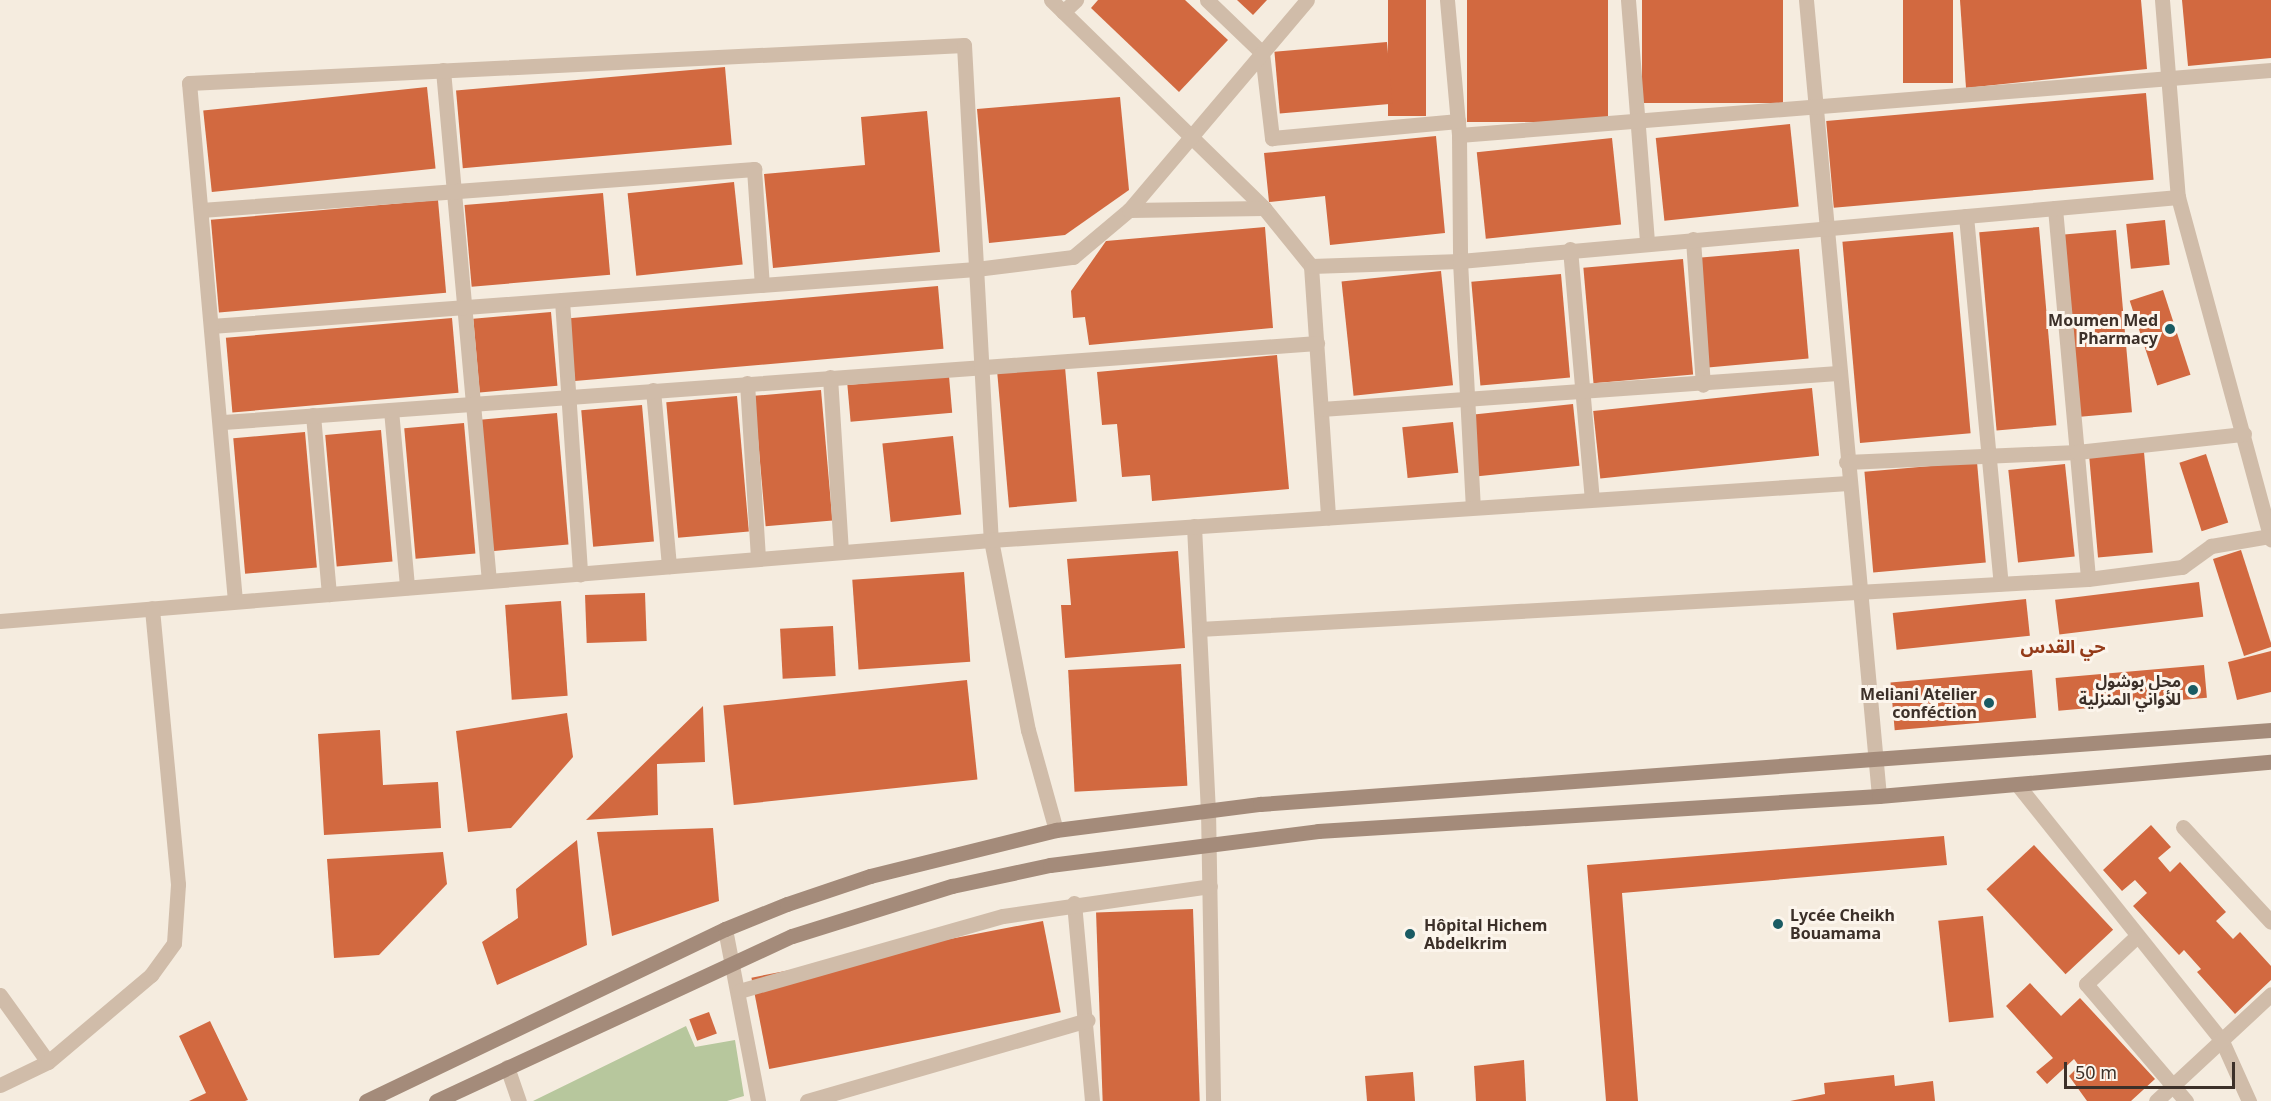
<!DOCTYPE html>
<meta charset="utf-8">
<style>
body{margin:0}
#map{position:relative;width:2271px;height:1101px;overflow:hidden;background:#f5ecdf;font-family:"Noto Sans","Noto Sans Arabic",sans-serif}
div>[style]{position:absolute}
.green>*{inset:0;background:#b7c79d}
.building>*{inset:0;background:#d26940;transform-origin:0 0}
.minor>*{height:15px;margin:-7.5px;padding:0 7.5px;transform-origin:7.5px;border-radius:7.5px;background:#d0bca9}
.secondary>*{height:15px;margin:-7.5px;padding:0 7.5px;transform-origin:7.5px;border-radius:7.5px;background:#a48b7a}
.dots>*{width:16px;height:16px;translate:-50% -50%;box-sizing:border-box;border:3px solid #fcf5ec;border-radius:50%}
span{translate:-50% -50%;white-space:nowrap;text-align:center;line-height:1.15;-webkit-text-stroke:6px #fcf5ec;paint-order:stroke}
.poi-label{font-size:16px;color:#3c3029;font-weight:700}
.right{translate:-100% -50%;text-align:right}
.left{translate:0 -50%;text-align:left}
.neighbourhood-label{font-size:18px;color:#943b19;font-weight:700}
.scale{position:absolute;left:2064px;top:1062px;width:171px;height:27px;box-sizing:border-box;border:3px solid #3c3029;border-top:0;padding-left:8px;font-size:18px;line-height:21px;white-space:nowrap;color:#3c3029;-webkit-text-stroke:4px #fcf5ec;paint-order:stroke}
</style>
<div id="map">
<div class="green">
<i style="clip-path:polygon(686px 1026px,695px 1047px,735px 1040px,744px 1096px,727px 1101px,533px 1101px)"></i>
</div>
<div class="building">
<i style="clip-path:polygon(1098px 0,1185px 0,1228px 40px,1179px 92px,1091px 8px)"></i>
<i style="clip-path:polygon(1237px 0,1267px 0,1253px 15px)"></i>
<i style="left:1388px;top:0;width:38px;height:116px"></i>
<i style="left:1467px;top:0;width:141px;height:122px"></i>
<i style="left:1642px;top:0;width:141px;height:103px"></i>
<i style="left:1903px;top:0;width:50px;height:83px"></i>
<i style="clip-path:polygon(1960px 0,2141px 0,2147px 69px,1966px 88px)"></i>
<i style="clip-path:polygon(2182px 0,2271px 0,2271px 58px,2188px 66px)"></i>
<i style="left:1387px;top:42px;width:62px;height:113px;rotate:85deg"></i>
<i style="left:725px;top:67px;width:78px;height:270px;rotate:85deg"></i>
<i style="left:427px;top:87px;width:82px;height:225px;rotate:84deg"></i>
<i style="left:2146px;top:93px;width:87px;height:321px;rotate:85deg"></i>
<i style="clip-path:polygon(1120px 97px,1129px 190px,1065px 235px,989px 243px,977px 109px)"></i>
<i style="clip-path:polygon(927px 111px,940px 252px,773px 268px,764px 174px,865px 165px,861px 117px)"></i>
<i style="left:1790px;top:124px;width:83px;height:135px;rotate:84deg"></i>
<i style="clip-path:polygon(1436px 136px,1445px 233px,1330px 245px,1325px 196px,1269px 202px,1264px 153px)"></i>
<i style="left:1612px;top:138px;width:87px;height:136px;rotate:84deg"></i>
<i style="left:734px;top:182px;width:83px;height:107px;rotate:84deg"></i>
<i style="left:603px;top:193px;width:82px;height:139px;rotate:85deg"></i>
<i style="left:438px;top:200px;width:93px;height:228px;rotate:85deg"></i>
<i style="left:2165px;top:220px;width:45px;height:39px;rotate:84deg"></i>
<i style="clip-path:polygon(1265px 227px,1273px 328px,1089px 345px,1085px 317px,1073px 318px,1071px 291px,1106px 241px)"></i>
<i style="left:2039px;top:227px;width:199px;height:60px;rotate:85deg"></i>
<i style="left:2116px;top:230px;width:183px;height:52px;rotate:85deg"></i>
<i style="left:1953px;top:232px;width:202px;height:111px;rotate:85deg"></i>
<i style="left:1799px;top:249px;width:110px;height:101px;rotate:85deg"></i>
<i style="left:1683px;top:259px;width:116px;height:100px;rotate:85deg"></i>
<i style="left:1441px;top:271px;width:115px;height:100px;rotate:84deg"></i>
<i style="left:1561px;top:274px;width:104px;height:90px;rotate:85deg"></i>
<i style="left:938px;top:286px;width:63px;height:370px;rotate:85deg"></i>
<i style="left:2163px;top:290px;width:89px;height:35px;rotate:72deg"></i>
<i style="left:551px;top:312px;width:74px;height:78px;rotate:85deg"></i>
<i style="left:452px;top:318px;width:75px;height:227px;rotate:85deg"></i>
<i style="clip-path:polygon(1277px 355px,1289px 489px,1152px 501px,1150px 475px,1122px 477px,1117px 424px,1102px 425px,1097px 372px)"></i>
<i style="left:1065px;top:367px;width:135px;height:68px;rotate:85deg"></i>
<i style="left:949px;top:376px;width:37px;height:102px;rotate:85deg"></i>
<i style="left:1812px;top:388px;width:68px;height:220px;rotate:84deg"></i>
<i style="left:821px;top:390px;width:131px;height:67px;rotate:85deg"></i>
<i style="left:737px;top:396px;width:136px;height:71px;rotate:85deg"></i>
<i style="left:1573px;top:404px;width:62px;height:102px;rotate:84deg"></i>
<i style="left:642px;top:405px;width:137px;height:61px;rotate:85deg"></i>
<i style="left:557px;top:413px;width:132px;height:77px;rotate:85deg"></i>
<i style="left:1453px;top:422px;width:51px;height:51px;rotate:84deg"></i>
<i style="left:464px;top:423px;width:131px;height:60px;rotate:85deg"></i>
<i style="left:381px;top:430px;width:132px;height:56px;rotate:85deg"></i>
<i style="left:305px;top:432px;width:136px;height:72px;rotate:85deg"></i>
<i style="left:953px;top:436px;width:79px;height:71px;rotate:84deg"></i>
<i style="left:2144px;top:452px;width:101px;height:55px;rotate:85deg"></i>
<i style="left:2206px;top:454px;width:72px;height:28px;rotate:72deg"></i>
<i style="left:1977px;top:462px;width:101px;height:113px;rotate:85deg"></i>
<i style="left:2065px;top:464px;width:93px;height:57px;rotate:84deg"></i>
<i style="clip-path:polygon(2241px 550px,2271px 643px,2271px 647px,2244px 656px,2213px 559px)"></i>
<i style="clip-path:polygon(1178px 551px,1185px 648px,1065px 658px,1061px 605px,1071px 605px,1067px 559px)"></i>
<i style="left:964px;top:572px;width:90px;height:112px;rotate:86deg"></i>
<i style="left:2199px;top:582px;width:35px;height:145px;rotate:83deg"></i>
<i style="left:645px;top:593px;width:48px;height:60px;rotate:88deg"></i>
<i style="left:2026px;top:599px;width:37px;height:134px;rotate:84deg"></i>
<i style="left:561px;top:601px;width:95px;height:56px;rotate:86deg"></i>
<i style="left:833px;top:626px;width:50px;height:53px;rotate:87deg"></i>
<i style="clip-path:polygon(2271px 651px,2271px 692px,2237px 700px,2228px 662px)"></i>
<i style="left:1181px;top:664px;width:122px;height:113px;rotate:87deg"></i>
<i style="left:2204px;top:665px;width:33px;height:149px;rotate:85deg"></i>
<i style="left:2032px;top:670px;width:48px;height:142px;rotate:85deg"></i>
<i style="left:967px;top:680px;width:100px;height:245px;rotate:84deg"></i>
<i style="clip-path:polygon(703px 706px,705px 762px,657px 764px,658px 815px,586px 820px)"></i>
<i style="clip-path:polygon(567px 713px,573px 757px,511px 828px,468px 832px,456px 731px)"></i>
<i style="clip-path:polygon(380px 730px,383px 785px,438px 782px,441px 828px,324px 835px,318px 734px)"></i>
<i style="clip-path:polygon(2151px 825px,2171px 847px,2158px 858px,2170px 872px,2180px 862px,2226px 912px,2216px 921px,2233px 939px,2240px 932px,2271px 966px,2271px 980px,2235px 1014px,2197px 972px,2201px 969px,2184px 950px,2179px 955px,2133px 906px,2147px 893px,2135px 880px,2122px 891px,2103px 870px)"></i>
<i style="clip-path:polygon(713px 828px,719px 901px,612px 936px,597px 832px)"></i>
<i style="clip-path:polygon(1944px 836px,1947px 865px,1622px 893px,1638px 1101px,1606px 1101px,1587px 865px)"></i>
<i style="clip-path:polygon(577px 840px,587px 945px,497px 985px,482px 942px,518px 918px,516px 889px)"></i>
<i style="left:2034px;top:845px;width:116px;height:65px;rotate:47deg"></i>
<i style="clip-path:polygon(443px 852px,447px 884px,379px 955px,334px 958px,327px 859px)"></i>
<i style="left:1193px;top:909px;width:192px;height:97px;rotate:88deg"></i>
<i style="left:1983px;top:916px;width:102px;height:45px;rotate:84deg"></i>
<i style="left:1043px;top:921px;width:93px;height:297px;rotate:79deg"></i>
<i style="clip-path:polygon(2030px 983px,2061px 1016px,2080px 998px,2155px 1079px,2131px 1101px,2087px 1101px,2069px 1076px,2079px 1066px,2074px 1059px,2047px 1084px,2036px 1072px,2053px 1058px,2006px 1006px)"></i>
<i style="left:709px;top:1012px;width:23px;height:21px;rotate:70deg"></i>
<i style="clip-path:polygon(210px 1021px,248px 1100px,245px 1101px,189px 1101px,206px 1093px,179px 1036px)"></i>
<i style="clip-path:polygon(1524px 1060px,1526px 1101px,1476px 1101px,1474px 1066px)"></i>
<i style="clip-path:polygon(1413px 1072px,1415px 1101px,1367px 1101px,1365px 1076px)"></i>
<i style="clip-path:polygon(1894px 1075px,1895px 1086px,1933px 1081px,1935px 1101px,1790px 1101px,1825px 1094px,1824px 1083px)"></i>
</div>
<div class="minor">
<i style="left:1051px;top:0;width:298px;rotate:44.3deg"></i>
<i style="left:1264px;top:208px;width:75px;rotate:51deg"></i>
<i style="left:1311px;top:266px;width:252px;rotate:86.1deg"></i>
<i style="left:1207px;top:0;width:76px;rotate:43.9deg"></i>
<i style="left:1262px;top:53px;width:86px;rotate:83.3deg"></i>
<i style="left:1272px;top:138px;width:187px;rotate:-5.2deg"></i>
<i style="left:1447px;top:0;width:136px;rotate:84.9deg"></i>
<i style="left:1459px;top:135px;width:126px;rotate:89.5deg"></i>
<i style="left:1460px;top:261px;width:245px;rotate:87deg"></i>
<i style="left:1628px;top:0;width:244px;rotate:85.5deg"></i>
<i style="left:1806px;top:0;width:799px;rotate:84.76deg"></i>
<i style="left:2162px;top:0;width:198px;rotate:85.4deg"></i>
<i style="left:2178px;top:197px;width:355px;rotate:74.8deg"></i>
<i style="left:1063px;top:12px;width:18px;rotate:-43deg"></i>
<i style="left:443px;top:70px;width:513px;rotate:84.86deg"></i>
<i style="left:1459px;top:135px;width:815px;rotate:-4.58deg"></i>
<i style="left:2055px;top:208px;width:372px;rotate:84.9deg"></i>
<i style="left:201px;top:210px;width:555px;rotate:-4.24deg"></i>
<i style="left:754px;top:169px;width:116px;rotate:86.1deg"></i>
<i style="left:1129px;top:210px;width:135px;rotate:-0.8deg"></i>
<i style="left:1966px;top:216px;width:369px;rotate:84.6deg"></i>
<i style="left:1693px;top:239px;width:146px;rotate:86.1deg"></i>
<i style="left:1570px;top:249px;width:250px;rotate:85deg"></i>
<i style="left:1311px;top:266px;width:149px;rotate:-1.9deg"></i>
<i style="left:1460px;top:261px;width:721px;rotate:-5.09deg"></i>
<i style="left:562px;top:300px;width:275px;rotate:86.2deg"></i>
<i style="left:211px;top:326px;width:767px;rotate:-4.26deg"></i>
<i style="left:976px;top:269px;width:98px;rotate:-7.1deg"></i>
<i style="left:1073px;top:257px;width:73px;rotate:-40deg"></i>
<i style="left:1129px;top:210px;width:275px;rotate:-49.7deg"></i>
<i style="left:830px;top:377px;width:175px;rotate:86.4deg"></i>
<i style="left:747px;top:383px;width:176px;rotate:86.4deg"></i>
<i style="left:653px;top:390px;width:177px;rotate:84.8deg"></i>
<i style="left:1321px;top:409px;width:518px;rotate:-3.98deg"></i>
<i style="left:391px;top:410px;width:178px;rotate:84.8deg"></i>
<i style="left:313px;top:415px;width:180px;rotate:84.9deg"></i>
<i style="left:223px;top:422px;width:1097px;rotate:-4.13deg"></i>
<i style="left:1846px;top:462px;width:231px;rotate:-2.5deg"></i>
<i style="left:2077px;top:452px;width:168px;rotate:-6.2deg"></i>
<i style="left:1194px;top:526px;width:284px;rotate:87.2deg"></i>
<i style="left:1208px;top:810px;width:291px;rotate:89deg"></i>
<i style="left:235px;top:601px;width:520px;rotate:-95.07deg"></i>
<i style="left:189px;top:83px;width:776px;rotate:-2.81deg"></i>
<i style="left:964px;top:45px;width:496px;rotate:86.9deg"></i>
<i style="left:991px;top:540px;width:194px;rotate:79deg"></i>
<i style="left:1028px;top:730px;width:104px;rotate:74.4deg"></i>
<i style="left:0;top:621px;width:994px;rotate:-4.67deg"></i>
<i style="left:991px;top:540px;width:859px;rotate:-3.81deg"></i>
<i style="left:1199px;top:629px;width:890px;rotate:-3.22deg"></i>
<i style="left:2088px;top:579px;width:95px;rotate:-7.3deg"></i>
<i style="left:2182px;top:567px;width:36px;rotate:-36deg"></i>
<i style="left:2211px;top:546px;width:60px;rotate:-9.6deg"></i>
<i style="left:2017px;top:784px;width:329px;rotate:51.4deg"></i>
<i style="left:2222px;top:1041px;width:66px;rotate:65.8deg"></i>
<i style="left:2183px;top:827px;width:129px;rotate:47.2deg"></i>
<i style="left:1074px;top:903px;width:199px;rotate:84.8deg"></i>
<i style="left:725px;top:929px;width:175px;rotate:79.1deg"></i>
<i style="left:2137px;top:936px;width:70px;rotate:136.7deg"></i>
<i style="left:2086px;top:984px;width:154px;rotate:49.5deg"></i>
<i style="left:739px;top:991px;width:274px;rotate:-15.9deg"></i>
<i style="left:1003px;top:916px;width:209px;rotate:-8.2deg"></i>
<i style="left:0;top:995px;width:82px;rotate:54.4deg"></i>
<i style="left:507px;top:1067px;width:36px;rotate:71deg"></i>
<i style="left:0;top:1085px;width:53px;rotate:-25.6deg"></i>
<i style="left:48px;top:1062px;width:135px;rotate:-40.2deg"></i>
<i style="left:151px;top:975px;width:39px;rotate:-54deg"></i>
<i style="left:174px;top:943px;width:59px;rotate:-86.1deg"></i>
<i style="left:178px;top:884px;width:277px;rotate:-95.4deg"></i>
<i style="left:807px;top:1101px;width:292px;rotate:-16.1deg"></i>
<i style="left:2156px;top:1101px;width:157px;rotate:-42.9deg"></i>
</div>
<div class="secondary">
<i style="left:366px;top:1101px;width:398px;rotate:-25.6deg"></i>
<i style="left:725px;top:929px;width:67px;rotate:-22deg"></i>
<i style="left:787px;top:904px;width:88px;rotate:-18.6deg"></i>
<i style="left:870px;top:876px;width:192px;rotate:-13.9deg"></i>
<i style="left:1056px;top:830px;width:206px;rotate:-7.3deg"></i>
<i style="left:1260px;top:804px;width:1014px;rotate:-4.19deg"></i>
<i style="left:436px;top:1101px;width:392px;rotate:-24.9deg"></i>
<i style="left:792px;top:936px;width:168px;rotate:-17.4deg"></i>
<i style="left:952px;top:886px;width:100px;rotate:-12.1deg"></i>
<i style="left:1050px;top:865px;width:270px;rotate:-7.2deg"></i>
<i style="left:1318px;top:831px;width:562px;rotate:-3.57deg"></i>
<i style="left:1879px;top:796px;width:393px;rotate:-5deg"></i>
</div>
<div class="dots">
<i style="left:2170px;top:329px;background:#1a5b63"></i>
<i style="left:2193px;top:690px;background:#1a5b63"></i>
<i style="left:1989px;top:703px;background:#1a5b63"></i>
<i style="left:1778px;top:924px;background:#1a5b63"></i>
<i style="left:1410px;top:934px;background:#1a5b63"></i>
</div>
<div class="poi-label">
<span class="right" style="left:2158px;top:329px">Moumen Med<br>Pharmacy</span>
<span class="right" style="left:2181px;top:690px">محل بوشول<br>للأواني المنزلية</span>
<span class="right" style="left:1977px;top:703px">Meliani Atelier<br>conféction</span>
<span class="left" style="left:1790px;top:924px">Lycée Cheikh<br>Bouamama</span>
<span class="left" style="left:1424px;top:934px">Hôpital Hichem<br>Abdelkrim</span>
</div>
<div class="neighbourhood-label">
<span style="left:2063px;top:646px">حي القدس</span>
</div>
<div class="scale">50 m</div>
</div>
